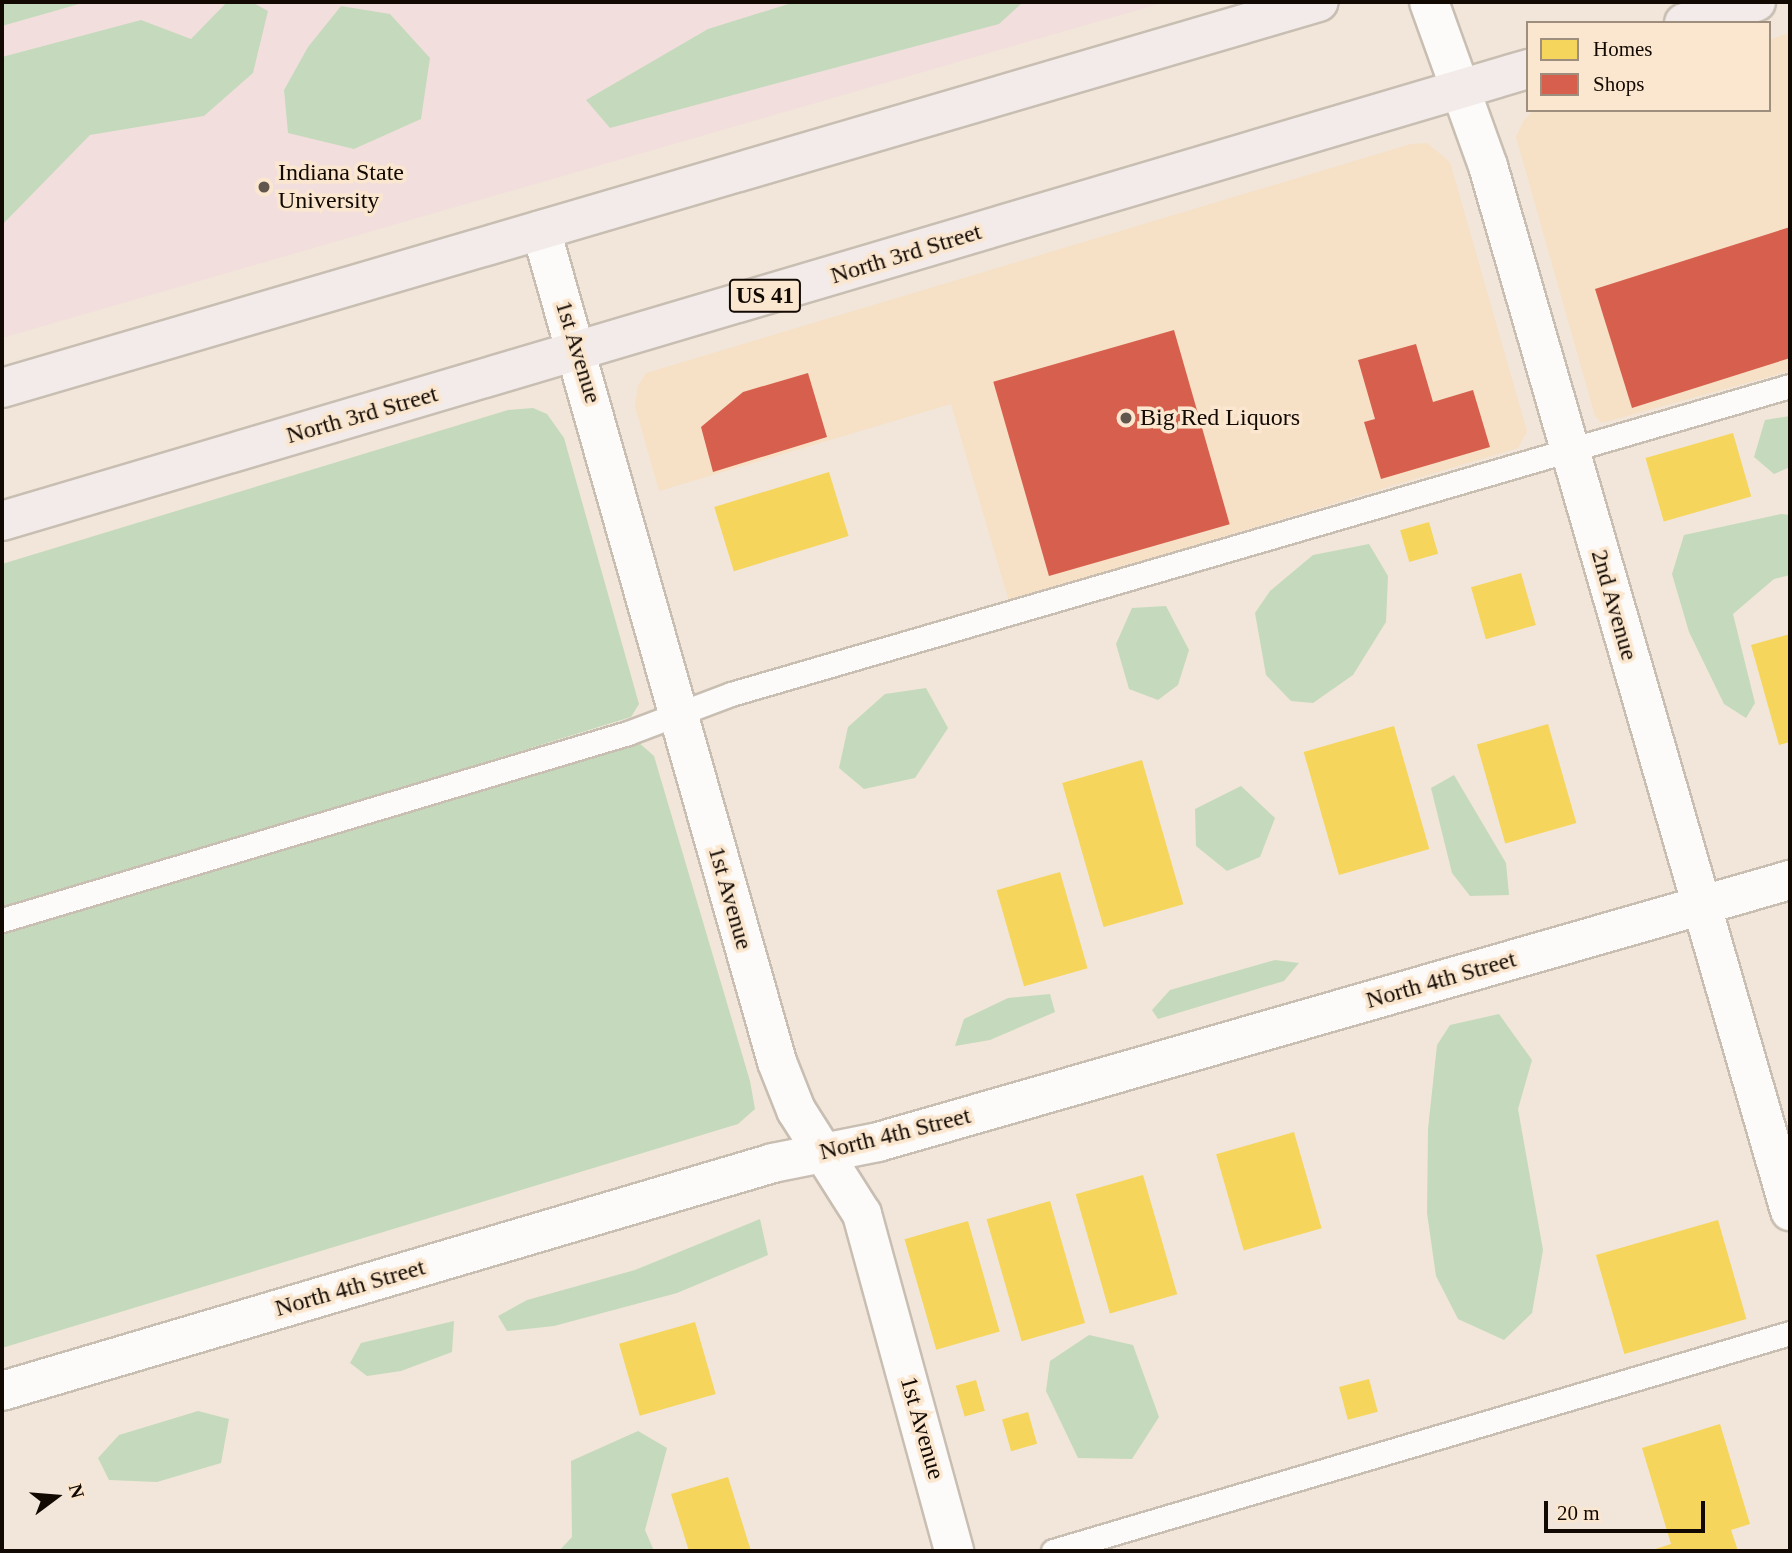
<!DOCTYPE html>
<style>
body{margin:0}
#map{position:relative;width:1792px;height:1553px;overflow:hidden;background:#f1e6d9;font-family:Georgia,serif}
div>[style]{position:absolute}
.built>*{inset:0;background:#f6e0c6}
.education>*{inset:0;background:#f2dfdd}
.green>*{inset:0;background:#c5dabc}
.homes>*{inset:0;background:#f6d55c;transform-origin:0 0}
.shops>*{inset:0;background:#d6604d;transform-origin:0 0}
.roads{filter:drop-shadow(2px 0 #c8beb2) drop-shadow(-2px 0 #c8beb2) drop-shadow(0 2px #c8beb2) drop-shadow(0 -2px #c8beb2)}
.service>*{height:23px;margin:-11.5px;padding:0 11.5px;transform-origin:11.5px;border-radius:11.5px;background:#fdfbf9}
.minor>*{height:38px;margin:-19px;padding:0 19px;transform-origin:19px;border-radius:19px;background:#fdfbf9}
.trunk>*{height:38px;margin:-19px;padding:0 19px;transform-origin:19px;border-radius:19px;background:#f2ebe9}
.dots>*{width:19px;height:19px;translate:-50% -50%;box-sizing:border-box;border:4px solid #fbe7cf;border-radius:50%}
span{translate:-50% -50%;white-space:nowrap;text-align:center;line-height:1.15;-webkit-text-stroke:7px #fbe7cf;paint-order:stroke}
.shield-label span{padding:2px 5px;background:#fbe7cf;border:2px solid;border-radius:5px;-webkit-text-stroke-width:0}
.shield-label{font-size:23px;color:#120902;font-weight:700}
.poi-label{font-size:24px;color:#120902}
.left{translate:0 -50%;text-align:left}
.street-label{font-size:24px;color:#120902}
.frame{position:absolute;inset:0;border:4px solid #120902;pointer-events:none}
.legend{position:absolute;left:1526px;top:21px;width:245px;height:91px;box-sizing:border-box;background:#fbe7cf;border:2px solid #9e8e7d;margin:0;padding:9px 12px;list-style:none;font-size:21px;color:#120902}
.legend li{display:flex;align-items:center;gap:14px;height:35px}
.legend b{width:35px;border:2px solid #9e8e7d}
.north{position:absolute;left:21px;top:1462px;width:70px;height:70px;-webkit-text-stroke:5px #fbe7cf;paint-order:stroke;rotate:74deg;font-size:19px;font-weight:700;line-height:28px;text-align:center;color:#120902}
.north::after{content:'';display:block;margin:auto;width:24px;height:32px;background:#120902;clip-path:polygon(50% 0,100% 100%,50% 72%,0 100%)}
.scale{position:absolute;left:1544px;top:1501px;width:161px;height:32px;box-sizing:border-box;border:4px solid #120902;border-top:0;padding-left:9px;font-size:21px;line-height:24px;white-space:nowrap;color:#120902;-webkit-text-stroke:5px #fbe7cf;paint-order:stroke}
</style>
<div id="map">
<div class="built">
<i style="clip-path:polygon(1790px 33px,1790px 371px,1602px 423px,1595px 416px,1516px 137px,1524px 120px,1534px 110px,1769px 110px,1769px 40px)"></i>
<i style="clip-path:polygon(1427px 143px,1450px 162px,1527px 431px,1518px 448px,1009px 601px,951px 404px,659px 491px,635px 406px,638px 386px,646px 373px,1411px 144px)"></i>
</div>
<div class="education">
<i style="clip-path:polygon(2px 2px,1166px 2px,2px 338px)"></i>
</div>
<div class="green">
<i style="clip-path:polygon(2px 2px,86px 2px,2px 26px)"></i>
<i style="clip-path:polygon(227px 2px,252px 2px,268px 11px,253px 73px,204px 116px,90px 135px,2px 225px,2px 57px,141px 20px,191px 39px)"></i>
<i style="clip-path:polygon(795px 2px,1021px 4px,999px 24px,610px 128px,586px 100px,708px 29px)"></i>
<i style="clip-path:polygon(341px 6px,390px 14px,430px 58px,421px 119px,354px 149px,288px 133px,284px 90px,308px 47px)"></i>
<i style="clip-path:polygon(533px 408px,547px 414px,564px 438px,639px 704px,631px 717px,2px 911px,2px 564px,508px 410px)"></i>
<i style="clip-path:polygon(1790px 416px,1790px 467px,1774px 474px,1754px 457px,1765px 420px)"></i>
<i style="clip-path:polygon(1781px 514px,1790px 515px,1790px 575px,1774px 579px,1733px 614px,1755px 703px,1746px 718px,1724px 704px,1689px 632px,1672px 574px,1684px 535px)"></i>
<i style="clip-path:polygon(1369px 544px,1388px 576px,1386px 622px,1353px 675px,1313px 703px,1291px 701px,1266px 675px,1255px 613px,1270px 591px,1313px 555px)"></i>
<i style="clip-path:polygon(1166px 606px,1189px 650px,1178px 685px,1158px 700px,1129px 689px,1116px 644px,1132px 608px)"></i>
<i style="clip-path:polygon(926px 688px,948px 728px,915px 778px,864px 789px,839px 768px,848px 727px,885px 694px)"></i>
<i style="clip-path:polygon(637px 741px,654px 756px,750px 1081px,755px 1109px,738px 1124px,2px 1348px,2px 933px)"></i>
<i style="clip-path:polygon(1454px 775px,1506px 863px,1509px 895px,1470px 896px,1452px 873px,1431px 788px)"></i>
<i style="clip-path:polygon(1241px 786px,1275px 818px,1260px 857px,1227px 871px,1196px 846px,1195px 809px)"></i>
<i style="clip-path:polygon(1275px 960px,1299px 963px,1284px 981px,1158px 1019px,1152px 1010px,1170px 990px)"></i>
<i style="clip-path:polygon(1050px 994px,1055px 1012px,990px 1040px,955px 1046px,964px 1019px,1008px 998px)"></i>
<i style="clip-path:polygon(1499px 1014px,1532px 1060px,1518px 1109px,1543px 1250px,1532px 1313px,1504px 1340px,1458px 1319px,1436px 1276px,1427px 1213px,1428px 1129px,1437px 1045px,1450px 1025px)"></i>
<i style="clip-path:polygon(760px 1219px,768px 1255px,677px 1293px,554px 1326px,507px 1331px,498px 1316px,527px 1300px,635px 1270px)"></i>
<i style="clip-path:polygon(454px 1321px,452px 1352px,401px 1371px,367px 1376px,350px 1363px,361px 1343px)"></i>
<i style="clip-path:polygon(1089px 1335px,1133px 1345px,1159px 1417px,1132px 1459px,1078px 1458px,1046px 1391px,1050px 1361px)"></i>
<i style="clip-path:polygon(198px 1411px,229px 1419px,221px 1463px,157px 1482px,109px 1480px,98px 1458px,119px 1435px)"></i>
<i style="clip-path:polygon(638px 1431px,667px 1448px,645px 1530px,654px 1551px,559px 1551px,572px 1537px,571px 1461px)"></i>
</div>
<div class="homes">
<i style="left:1733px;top:433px;width:66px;height:91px;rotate:74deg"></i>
<i style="left:829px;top:472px;width:67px;height:120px;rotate:73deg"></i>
<i style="left:1429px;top:522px;width:33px;height:30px;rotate:74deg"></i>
<i style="left:1521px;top:573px;width:54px;height:52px;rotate:74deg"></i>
<i style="clip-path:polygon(1790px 634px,1790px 742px,1779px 745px,1751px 645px)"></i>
<i style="left:1548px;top:724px;width:103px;height:74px;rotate:74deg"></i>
<i style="left:1394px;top:726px;width:128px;height:94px;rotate:74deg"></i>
<i style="left:1142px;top:760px;width:150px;height:83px;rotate:74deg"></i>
<i style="left:1060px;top:872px;width:100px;height:66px;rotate:74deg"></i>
<i style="left:1294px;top:1132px;width:100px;height:81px;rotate:74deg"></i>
<i style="left:1143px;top:1175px;width:124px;height:70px;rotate:74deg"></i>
<i style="left:1050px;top:1201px;width:127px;height:66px;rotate:74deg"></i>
<i style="left:1718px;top:1220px;width:103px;height:127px;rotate:74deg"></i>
<i style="left:968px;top:1221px;width:115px;height:66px;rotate:74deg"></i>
<i style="left:695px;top:1322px;width:75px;height:79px;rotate:74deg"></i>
<i style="left:1369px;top:1379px;width:34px;height:31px;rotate:75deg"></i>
<i style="left:976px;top:1380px;width:32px;height:21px;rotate:74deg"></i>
<i style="left:1028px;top:1412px;width:33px;height:27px;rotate:74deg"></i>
<i style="clip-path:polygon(1720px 1424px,1750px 1524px,1731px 1530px,1738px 1551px,1649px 1551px,1671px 1544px,1642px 1448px)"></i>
<i style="clip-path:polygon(728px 1477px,751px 1551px,689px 1551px,671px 1494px)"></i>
</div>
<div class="shops">
<i style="clip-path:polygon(1790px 227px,1790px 358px,1632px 408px,1595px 289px)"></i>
<i style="left:1174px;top:330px;width:202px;height:188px;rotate:74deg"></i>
<i style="clip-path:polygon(1416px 344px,1433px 402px,1473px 390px,1490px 447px,1381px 479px,1364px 422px,1375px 419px,1358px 360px)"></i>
<i style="clip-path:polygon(808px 373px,827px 437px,713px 472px,701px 427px,743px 392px)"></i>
</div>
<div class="roads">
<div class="service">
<i style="left:2px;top:920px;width:653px;rotate:-16.63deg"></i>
<i style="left:628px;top:733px;width:110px;rotate:-20.7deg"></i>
<i style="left:731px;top:694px;width:1103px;rotate:-16.22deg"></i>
<i style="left:1053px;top:1551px;width:769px;rotate:-16.48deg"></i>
</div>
<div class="minor">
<i style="left:1429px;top:2px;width:174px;rotate:70.2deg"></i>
<i style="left:1488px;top:166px;width:1088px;rotate:73.88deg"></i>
<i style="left:541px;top:230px;width:865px;rotate:74.16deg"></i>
<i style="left:777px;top:1062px;width:52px;rotate:68.4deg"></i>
<i style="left:796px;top:1110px;width:123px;rotate:57.6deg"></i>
<i style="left:862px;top:1214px;width:349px;rotate:74.7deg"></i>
<i style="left:2px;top:1391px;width:804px;rotate:-16.47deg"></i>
<i style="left:773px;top:1163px;width:107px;rotate:-11.3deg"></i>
<i style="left:878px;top:1142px;width:949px;rotate:-16.03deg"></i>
</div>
<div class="trunk">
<i style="left:1684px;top:23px;width:75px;rotate:-16.3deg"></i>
<i style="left:2px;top:388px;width:1372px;rotate:-16.34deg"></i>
<i style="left:2px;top:521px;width:1592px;rotate:-16.5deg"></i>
</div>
</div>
<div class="dots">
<i style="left:264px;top:187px;background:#60564d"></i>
<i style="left:1126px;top:418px;background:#60564d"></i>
</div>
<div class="shield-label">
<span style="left:765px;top:296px">US 41</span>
</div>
<div class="poi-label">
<span class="left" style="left:278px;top:187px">Indiana State<br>University</span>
<span class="left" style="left:1140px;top:418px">Big Red Liquors</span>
</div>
<div class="street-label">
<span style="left:906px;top:254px;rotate:-17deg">North 3rd Street</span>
<span style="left:578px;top:352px;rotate:73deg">1st Avenue</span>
<span style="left:362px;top:415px;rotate:-16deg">North 3rd Street</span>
<span style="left:1614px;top:605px;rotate:74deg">2nd Avenue</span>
<span style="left:730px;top:898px;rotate:74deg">1st Avenue</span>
<span style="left:1441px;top:980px;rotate:-16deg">North 4th Street</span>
<span style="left:895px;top:1134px;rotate:-14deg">North 4th Street</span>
<span style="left:350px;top:1288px;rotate:-16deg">North 4th Street</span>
<span style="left:922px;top:1428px;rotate:74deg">1st Avenue</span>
</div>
<div class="frame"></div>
<ul class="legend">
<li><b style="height:19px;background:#f6d55c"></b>Homes</li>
<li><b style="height:19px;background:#d6604d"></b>Shops</li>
</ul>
<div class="north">N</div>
<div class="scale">20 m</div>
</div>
